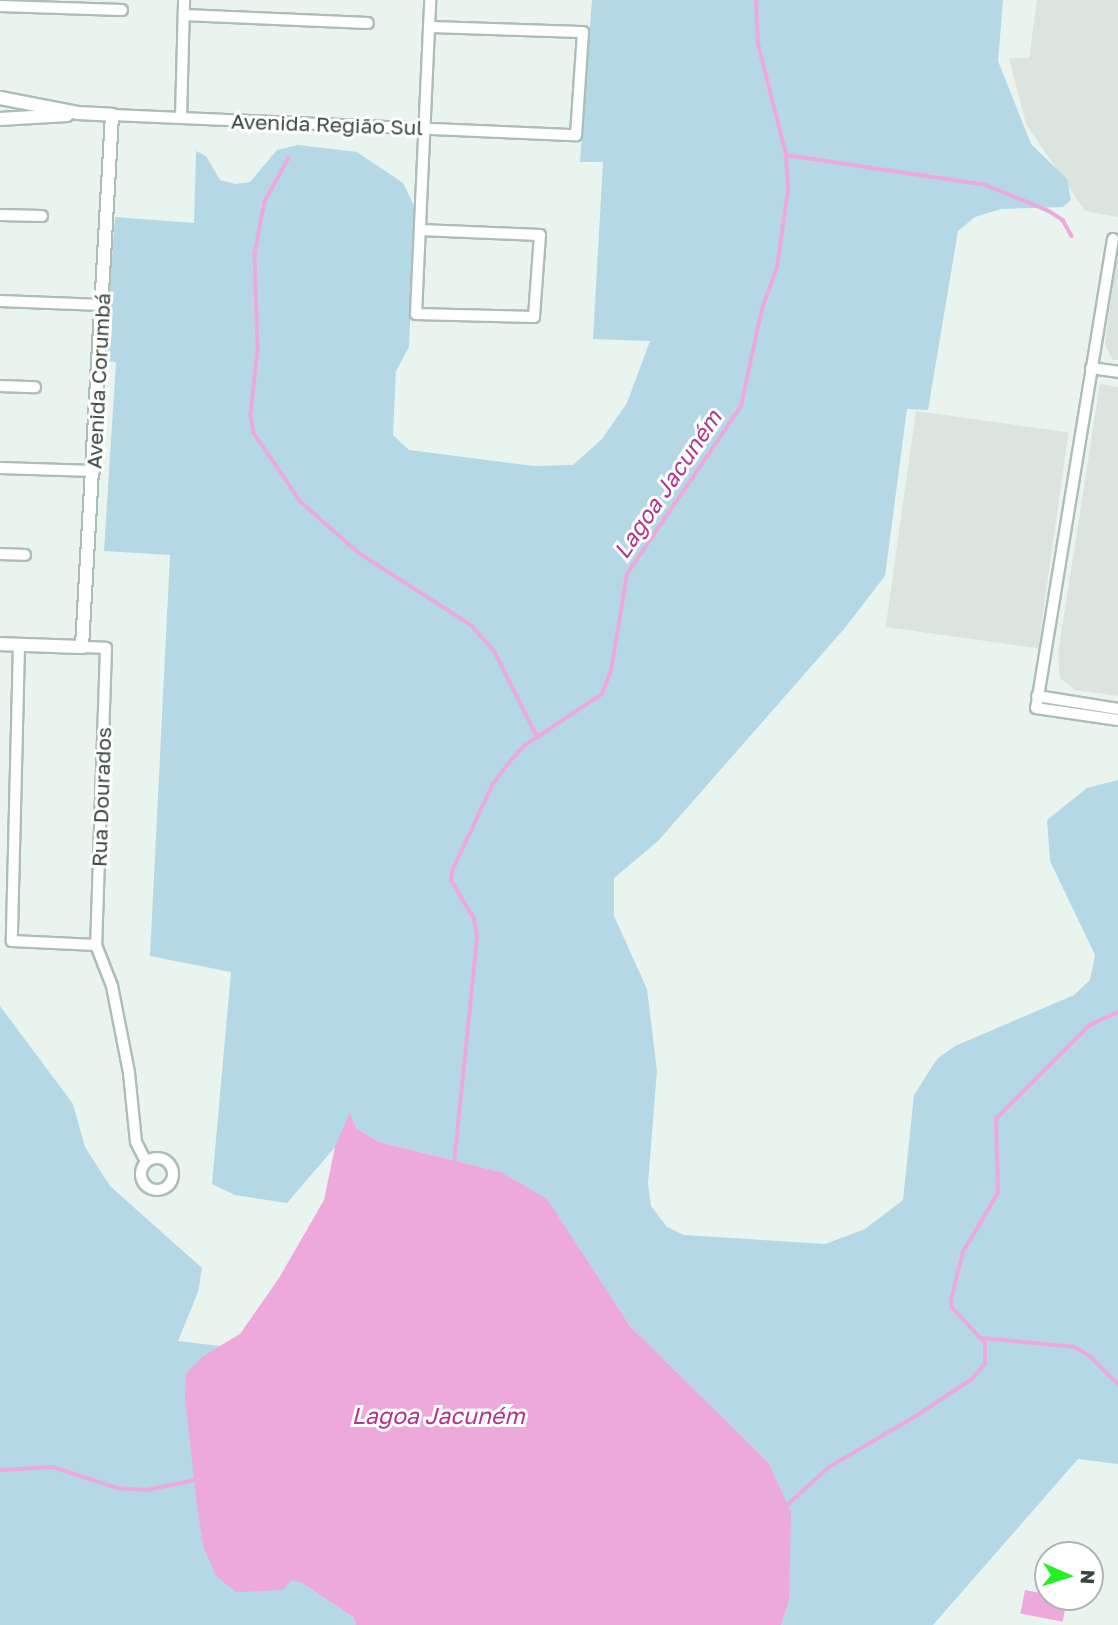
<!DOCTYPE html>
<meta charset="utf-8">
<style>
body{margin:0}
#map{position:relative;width:1118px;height:1625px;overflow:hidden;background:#eaf4ef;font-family:"Golos Text",sans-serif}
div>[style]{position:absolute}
.industrial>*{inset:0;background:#dbe4df;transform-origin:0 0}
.green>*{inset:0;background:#b4d8e6}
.water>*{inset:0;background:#eea9dc;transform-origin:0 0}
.stream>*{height:3.5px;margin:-1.75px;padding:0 1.75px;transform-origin:1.75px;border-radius:1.75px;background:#eea9dc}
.roads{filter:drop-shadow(2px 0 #acbfb6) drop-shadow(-2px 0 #acbfb6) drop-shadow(0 2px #acbfb6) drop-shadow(0 -2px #acbfb6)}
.minor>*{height:10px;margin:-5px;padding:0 5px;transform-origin:5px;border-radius:5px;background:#fff}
.minor>.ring{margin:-5px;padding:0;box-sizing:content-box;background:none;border:10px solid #fff;border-radius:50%}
.tertiary>*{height:12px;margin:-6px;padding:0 6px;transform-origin:6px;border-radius:6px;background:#fff}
span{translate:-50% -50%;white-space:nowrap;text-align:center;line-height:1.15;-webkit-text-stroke:6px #fff;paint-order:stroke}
.street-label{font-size:21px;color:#38483f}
.water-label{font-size:23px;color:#b0358f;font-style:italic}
.north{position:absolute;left:1034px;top:1541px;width:70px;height:70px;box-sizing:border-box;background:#fff;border:2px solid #afb6b2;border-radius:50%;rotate:93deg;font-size:19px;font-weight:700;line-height:28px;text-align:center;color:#38483f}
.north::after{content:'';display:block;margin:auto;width:24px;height:32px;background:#24f124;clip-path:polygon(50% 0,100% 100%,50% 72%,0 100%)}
</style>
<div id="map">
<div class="industrial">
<i style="clip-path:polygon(1037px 0,1118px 0,1118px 217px,1085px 211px,1026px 124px,1009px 58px,1029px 58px)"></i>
<i style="clip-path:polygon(1118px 241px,1118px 360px,1113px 360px,1105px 345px)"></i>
<i style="clip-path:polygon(1100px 384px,1118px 387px,1118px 696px,1075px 690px,1060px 678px,1058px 654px)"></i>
<i style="left:916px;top:411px;width:154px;height:218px;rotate:8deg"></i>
</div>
<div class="green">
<i style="clip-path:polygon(592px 0,1003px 0,998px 61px,1031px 144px,1067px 179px,1071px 200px,1063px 207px,1001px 209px,975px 217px,958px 231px,928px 410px,907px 409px,885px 576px,844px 629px,658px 841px,614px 878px,614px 916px,647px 989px,657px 1071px,648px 1183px,651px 1206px,667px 1227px,684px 1235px,825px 1244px,865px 1229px,903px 1200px,914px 1095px,937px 1059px,955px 1046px,1074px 995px,1090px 980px,1095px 955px,1050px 861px,1047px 820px,1087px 788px,1118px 780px,1118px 1464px,1078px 1459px,933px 1625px,781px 1625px,789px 1601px,768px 1462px,630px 1326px,546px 1199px,501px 1172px,379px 1142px,356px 1128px,350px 1113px,336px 1146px,287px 1203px,235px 1195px,212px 1184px,231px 972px,150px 956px,170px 555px,104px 551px,116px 362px,104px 361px,115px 217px,194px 223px,196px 151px,206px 156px,220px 180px,235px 184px,250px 182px,277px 150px,298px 145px,357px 152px,403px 183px,415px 208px,409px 347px,396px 371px,393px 435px,409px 450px,534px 466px,573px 465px,602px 439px,627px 403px,650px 341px,593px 339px,603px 162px,580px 162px)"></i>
<i style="clip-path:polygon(0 1006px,73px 1104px,85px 1147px,110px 1186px,202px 1268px,198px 1292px,178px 1341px,220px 1346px,203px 1356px,191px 1435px,203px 1546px,302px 1583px,353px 1617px,356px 1625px,0 1625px)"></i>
</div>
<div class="water">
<i style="clip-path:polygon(350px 1112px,356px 1128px,379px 1142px,501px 1172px,547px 1199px,630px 1326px,768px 1462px,791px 1512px,789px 1601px,781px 1625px,356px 1625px,353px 1617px,302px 1583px,291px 1580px,283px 1590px,236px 1592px,216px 1576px,203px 1546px,197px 1506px,185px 1399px,186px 1374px,203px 1356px,240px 1334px,279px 1278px,324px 1200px,335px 1147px)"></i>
<i style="left:1025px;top:1590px;width:43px;height:24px;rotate:11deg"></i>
</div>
<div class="stream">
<i style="left:786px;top:155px;width:202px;rotate:8.5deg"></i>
<i style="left:986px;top:185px;width:68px;rotate:22.4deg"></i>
<i style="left:1049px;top:211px;width:17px;rotate:33deg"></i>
<i style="left:1063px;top:220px;width:18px;rotate:61deg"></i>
<i style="left:289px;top:158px;width:50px;rotate:118.6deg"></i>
<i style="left:265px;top:202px;width:53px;rotate:100.9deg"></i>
<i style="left:255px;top:254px;width:94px;rotate:88.2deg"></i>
<i style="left:258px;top:348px;width:67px;rotate:96deg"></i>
<i style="left:251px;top:415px;width:18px;rotate:81deg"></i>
<i style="left:254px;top:433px;width:83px;rotate:55.7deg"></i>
<i style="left:301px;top:502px;width:77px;rotate:41.3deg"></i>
<i style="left:359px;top:553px;width:133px;rotate:32.7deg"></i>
<i style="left:471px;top:625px;width:36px;rotate:48deg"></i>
<i style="left:495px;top:652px;width:96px;rotate:63.4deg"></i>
<i style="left:454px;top:1164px;width:228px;rotate:-84.2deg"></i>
<i style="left:477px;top:937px;width:18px;rotate:-99deg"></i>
<i style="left:474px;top:919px;width:44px;rotate:-121.2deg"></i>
<i style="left:451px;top:881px;width:10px;rotate:-84deg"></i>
<i style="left:452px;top:871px;width:96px;rotate:-64.8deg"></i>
<i style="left:493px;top:784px;width:30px;rotate:-53deg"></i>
<i style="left:511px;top:760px;width:19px;rotate:-47deg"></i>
<i style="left:524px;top:746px;width:94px;rotate:-33.7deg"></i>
<i style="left:602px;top:694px;width:25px;rotate:-69deg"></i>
<i style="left:611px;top:671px;width:98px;rotate:-80.6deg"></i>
<i style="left:627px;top:574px;width:203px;rotate:-55.8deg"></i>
<i style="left:741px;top:406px;width:99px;rotate:-77.8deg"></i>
<i style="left:762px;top:309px;width:45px;rotate:-70.3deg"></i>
<i style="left:777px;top:267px;width:77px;rotate:-81.8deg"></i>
<i style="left:788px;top:191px;width:36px;rotate:-93deg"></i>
<i style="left:786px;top:155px;width:114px;rotate:-104.2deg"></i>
<i style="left:758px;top:44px;width:44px;rotate:-92.6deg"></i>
<i style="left:982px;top:1338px;width:93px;rotate:5.5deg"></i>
<i style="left:1075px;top:1347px;width:17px;rotate:31deg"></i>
<i style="left:1090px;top:1356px;width:40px;rotate:45deg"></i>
<i style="left:0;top:1470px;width:53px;rotate:-3.2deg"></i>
<i style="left:53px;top:1467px;width:68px;rotate:17.9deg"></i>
<i style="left:118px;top:1488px;width:29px;rotate:4deg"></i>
<i style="left:147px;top:1490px;width:53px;rotate:-11.9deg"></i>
<i style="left:786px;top:1506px;width:58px;rotate:-42.2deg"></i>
<i style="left:829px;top:1467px;width:97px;rotate:-30.3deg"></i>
<i style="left:913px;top:1418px;width:71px;rotate:-33.5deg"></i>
<i style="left:972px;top:1379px;width:20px;rotate:-49deg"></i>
<i style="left:985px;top:1364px;width:21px;rotate:-90deg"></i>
<i style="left:985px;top:1343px;width:48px;rotate:-133.3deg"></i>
<i style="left:952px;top:1308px;width:8px;rotate:-97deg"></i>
<i style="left:951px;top:1300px;width:49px;rotate:-76deg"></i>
<i style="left:963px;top:1252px;width:69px;rotate:-59.3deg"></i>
<i style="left:998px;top:1193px;width:74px;rotate:-91.5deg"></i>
<i style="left:996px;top:1119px;width:133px;rotate:-45deg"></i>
<i style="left:1090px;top:1025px;width:31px;rotate:-25deg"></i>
</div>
<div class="roads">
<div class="minor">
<i style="left:0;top:6px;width:122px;rotate:1.9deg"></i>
<i style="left:184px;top:15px;width:184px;rotate:2.5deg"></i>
<i style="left:112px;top:115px;width:464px;rotate:2.5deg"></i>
<i style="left:576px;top:135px;width:103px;rotate:-86.1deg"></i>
<i style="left:583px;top:32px;width:154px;rotate:-178.1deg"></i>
<i style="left:181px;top:118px;width:118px;rotate:-88.5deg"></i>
<i style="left:0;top:215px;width:42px;rotate:1.4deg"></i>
<i style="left:420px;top:230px;width:120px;rotate:2.4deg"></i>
<i style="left:540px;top:235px;width:82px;rotate:94.2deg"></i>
<i style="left:534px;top:317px;width:118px;rotate:-178.5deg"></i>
<i style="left:416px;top:314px;width:314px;rotate:-87.4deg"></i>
<i style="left:1113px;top:239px;width:475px;rotate:99.3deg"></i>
<i style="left:1036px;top:708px;width:83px;rotate:8.3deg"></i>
<i style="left:0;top:301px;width:102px;rotate:2.2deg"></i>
<i style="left:1091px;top:368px;width:27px;rotate:8deg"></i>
<i style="left:0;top:386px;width:35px;rotate:2deg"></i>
<i style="left:0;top:468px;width:94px;rotate:1.8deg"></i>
<i style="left:0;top:554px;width:25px;rotate:2deg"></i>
<i style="left:19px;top:645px;width:296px;rotate:91.4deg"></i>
<i style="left:12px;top:941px;width:84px;rotate:2.7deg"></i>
<i style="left:82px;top:647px;width:24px;rotate:2deg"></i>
<i style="left:106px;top:648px;width:297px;rotate:91.9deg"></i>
<i style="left:96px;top:945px;width:44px;rotate:68.7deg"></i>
<i style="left:112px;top:986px;width:89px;rotate:78.9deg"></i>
<i style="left:129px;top:1073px;width:69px;rotate:84.2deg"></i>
<i style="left:136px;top:1142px;width:22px;rotate:63deg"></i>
<i style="left:1037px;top:696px;width:82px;rotate:9.1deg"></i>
<i class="ring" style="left:141px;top:1158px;width:22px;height:22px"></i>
</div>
<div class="tertiary">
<i style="left:0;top:98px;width:79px;rotate:10.9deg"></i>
<i style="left:78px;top:113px;width:34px;rotate:3deg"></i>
<i style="left:112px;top:115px;width:533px;rotate:93.23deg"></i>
<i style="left:82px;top:647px;width:82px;rotate:-177.9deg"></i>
<i style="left:0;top:119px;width:67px;rotate:-3.4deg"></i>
</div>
</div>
<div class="street-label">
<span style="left:327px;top:124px;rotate:2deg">Avenida Região Sul</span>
<span style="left:98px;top:381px;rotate:-87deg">Avenida Corumbá</span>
<span style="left:101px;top:797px;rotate:-88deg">Rua Dourados</span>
</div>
<div class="water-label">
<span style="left:667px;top:484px;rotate:-56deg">Lagoa Jacuném</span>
<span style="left:438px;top:1415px">Lagoa Jacuném</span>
</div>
<div class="north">N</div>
</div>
